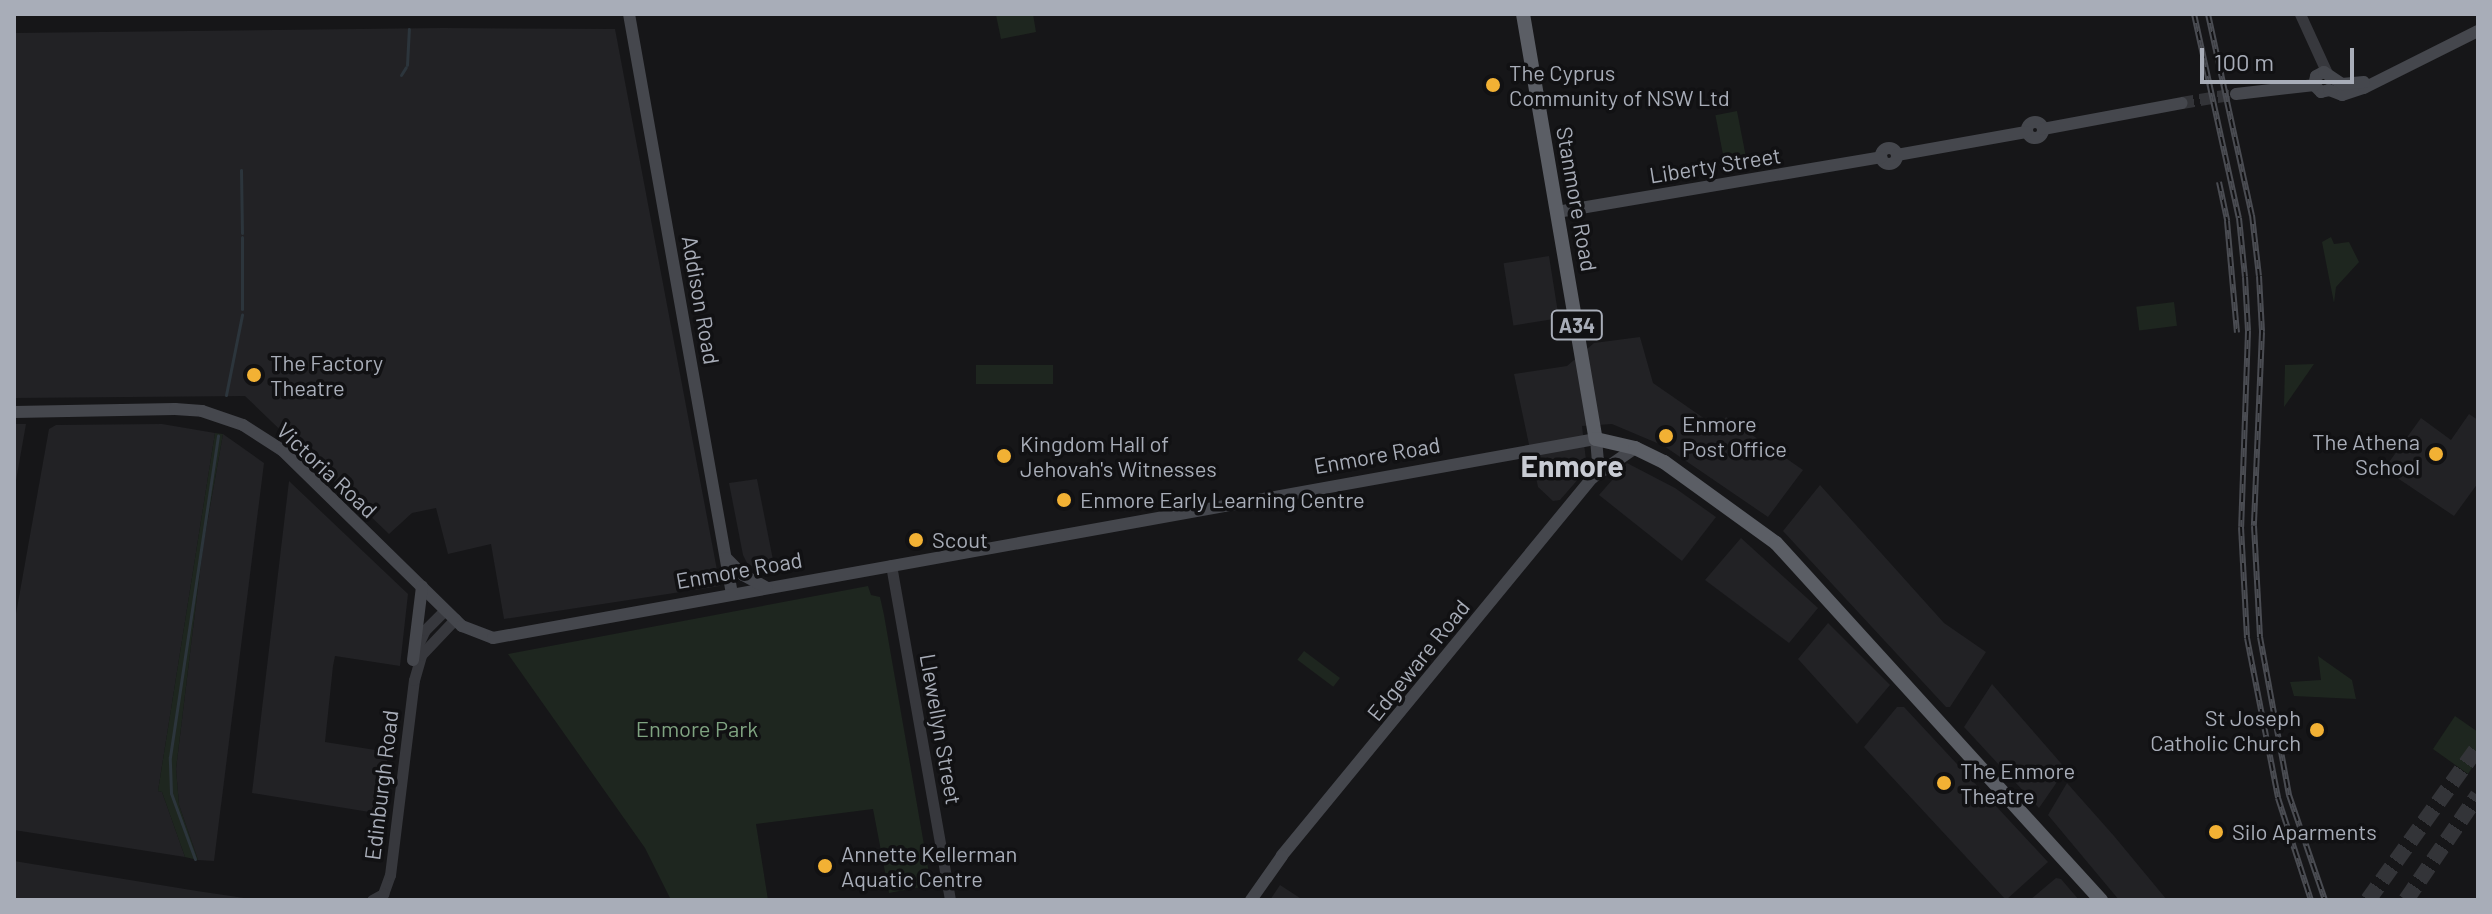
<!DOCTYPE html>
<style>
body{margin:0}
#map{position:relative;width:2492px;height:914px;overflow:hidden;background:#161618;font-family:Barlow,sans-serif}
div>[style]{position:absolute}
.built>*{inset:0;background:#222225;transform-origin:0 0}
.green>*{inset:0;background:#1e261f;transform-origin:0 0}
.stream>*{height:3px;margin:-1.5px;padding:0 1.5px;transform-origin:1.5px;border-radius:1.5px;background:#2c353c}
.secondary-tunnel>*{height:12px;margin-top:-6px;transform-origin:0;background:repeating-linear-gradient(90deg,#333438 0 12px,transparent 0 18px)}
.motorway-tunnel>*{height:16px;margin-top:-8px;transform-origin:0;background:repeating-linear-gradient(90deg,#333438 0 16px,transparent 0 24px)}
.tertiary>*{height:11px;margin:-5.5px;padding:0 5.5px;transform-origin:5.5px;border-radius:5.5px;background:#37383d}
.secondary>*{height:12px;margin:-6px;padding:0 6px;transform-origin:6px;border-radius:6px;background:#45474d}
.secondary>.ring{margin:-6px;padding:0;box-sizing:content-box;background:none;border:12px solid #45474d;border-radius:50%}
.trunk>*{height:14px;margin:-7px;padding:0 7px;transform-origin:7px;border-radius:7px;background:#5b5e65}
.rail>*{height:6px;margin-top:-3px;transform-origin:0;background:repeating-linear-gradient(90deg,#111113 0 9px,#4a4c52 0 18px);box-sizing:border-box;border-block:2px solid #4a4c52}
.dots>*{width:22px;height:22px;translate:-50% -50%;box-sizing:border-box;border:4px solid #111113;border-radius:50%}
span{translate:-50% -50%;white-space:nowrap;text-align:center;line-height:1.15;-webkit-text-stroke:7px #111113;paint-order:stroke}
.shield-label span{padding:2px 6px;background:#111113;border:2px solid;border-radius:6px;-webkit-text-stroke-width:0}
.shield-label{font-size:20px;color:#a8adb8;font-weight:700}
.poi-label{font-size:22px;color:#a8adb8}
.left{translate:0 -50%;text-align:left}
.right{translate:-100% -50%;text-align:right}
.street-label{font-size:22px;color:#a8adb8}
.park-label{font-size:22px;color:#7fa381}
.district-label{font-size:30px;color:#c9ccd4;font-weight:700}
.frame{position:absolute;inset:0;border:16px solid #a8adb8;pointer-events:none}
.scale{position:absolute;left:2200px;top:48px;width:154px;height:36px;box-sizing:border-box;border:4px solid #a8adb8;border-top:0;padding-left:10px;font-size:24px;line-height:28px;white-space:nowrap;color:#a8adb8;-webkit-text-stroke:6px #111113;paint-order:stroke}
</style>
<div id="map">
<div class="built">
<i style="clip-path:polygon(443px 28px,615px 29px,720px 586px,504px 619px,491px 544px,448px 554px,436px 508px,412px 513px,389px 534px,245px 396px,14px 398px,14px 33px)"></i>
<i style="left:1549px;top:256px;width:63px;height:46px;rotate:81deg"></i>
<i style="clip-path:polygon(1640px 337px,1653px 383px,1718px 428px,1726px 417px,1803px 470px,1768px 517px,1664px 446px,1612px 424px,1582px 426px,1587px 469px,1560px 500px,1553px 501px,1538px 487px,1514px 374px,1567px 366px,1594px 343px)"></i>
<i style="clip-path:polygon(2469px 414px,2478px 420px,2478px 483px,2454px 516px,2384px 469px,2421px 418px,2451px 440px)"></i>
<i style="clip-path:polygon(14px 424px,26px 424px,14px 492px)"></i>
<i style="clip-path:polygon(162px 424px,215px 433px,158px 791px,162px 792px,185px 857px,14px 830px,14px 625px,49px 429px,56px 425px)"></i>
<i style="clip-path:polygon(223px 434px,264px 463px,214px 861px,198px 860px,179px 805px,176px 769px,203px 546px)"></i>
<i style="clip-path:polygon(1627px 463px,1675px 488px,1716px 517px,1682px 561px,1599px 495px)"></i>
<i style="clip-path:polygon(757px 479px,775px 570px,763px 573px,747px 563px,743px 555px,729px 483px)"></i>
<i style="clip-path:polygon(289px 481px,408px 594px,400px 666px,335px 656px,333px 666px,325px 742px,388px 752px,382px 814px,252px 793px)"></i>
<i style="clip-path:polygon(1820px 485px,1944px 623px,1986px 652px,1950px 707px,1946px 707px,1783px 531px)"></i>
<i style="clip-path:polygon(1741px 538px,1818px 608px,1789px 643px,1705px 580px)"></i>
<i style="clip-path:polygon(1828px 623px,1890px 685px,1857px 724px,1798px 659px)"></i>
<i style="clip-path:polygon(1992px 684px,2066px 769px,2039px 808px,1964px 727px)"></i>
<i style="clip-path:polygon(1897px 707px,1904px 707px,2048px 862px,2006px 900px,1864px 747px)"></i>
<i style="clip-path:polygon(2067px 783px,2114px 836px,2167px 900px,2119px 900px,2048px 815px)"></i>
<i style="clip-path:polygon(14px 861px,197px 891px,257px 900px,14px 900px)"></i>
<i style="clip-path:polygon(2056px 878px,2061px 879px,2079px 900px,2030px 900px)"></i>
<i style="clip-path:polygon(1280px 885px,1303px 900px,1270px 900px)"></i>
</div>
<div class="green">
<i style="clip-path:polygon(1033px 14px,1036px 32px,1001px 39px,996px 15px)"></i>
<i style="left:1737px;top:111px;width:57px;height:22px;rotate:79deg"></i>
<i style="clip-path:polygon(2331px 237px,2334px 244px,2349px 242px,2359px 262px,2336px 287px,2334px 303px,2322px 242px)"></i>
<i style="left:2174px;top:302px;width:24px;height:38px;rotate:83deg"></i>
<i style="clip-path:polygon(2314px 364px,2284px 407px,2285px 365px)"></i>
<i style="left:1053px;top:365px;width:19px;height:77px;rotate:90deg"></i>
<i style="clip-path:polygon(215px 433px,223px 434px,203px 546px,176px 769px,179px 805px,198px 860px,185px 857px,162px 792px,158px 791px)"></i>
<i style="clip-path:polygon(868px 586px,871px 595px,880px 597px,884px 615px,931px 885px,889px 893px,873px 809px,756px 824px,768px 900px,671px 900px,645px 848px,508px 654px)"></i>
<i style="left:1304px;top:651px;width:45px;height:11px;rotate:37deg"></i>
<i style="clip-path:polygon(2318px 656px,2352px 680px,2356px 699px,2294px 696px,2290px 682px,2321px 680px)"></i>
<i style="clip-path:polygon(2455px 716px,2478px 732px,2478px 759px,2468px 774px,2433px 749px)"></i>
</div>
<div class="stream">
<i style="left:407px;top:65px;width:36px;rotate:-87deg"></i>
<i style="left:401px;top:75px;width:9px;rotate:-58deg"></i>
<i style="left:241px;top:170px;width:63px;rotate:89.1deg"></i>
<i style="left:242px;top:237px;width:72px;rotate:90deg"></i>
<i style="left:226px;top:395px;width:82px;rotate:-78.7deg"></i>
<i style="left:195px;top:859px;width:70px;rotate:-110deg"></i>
<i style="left:171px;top:793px;width:36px;rotate:-92deg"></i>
<i style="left:170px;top:757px;width:325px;rotate:-81.5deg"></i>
</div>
<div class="secondary-tunnel">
<i style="left:2182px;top:103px;width:55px;rotate:-9.5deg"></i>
</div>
<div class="motorway-tunnel">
<i style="left:2368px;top:900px;width:188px;rotate:-54.3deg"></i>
<i style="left:2406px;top:900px;width:127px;rotate:-55.6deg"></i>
</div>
<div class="tertiary">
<i style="left:2300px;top:14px;width:65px;rotate:65.4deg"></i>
<i style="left:891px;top:565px;width:340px;rotate:80deg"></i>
<i style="left:417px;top:647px;width:19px;rotate:-65deg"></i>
<i style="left:425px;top:630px;width:28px;rotate:-45deg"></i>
<i style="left:383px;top:894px;width:20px;rotate:-70deg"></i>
<i style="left:390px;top:875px;width:196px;rotate:-83deg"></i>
<i style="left:414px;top:680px;width:26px;rotate:-74deg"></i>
<i style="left:421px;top:655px;width:50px;rotate:-46.6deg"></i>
<i style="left:372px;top:900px;width:13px;rotate:-29deg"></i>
</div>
<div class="secondary">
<i style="left:629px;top:14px;width:589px;rotate:79.93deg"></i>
<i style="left:2314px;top:85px;width:10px;rotate:45deg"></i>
<i style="left:2321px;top:92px;width:8px;rotate:-14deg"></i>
<i style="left:2329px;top:90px;width:14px;rotate:21deg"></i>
<i style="left:2342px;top:95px;width:23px;rotate:-18deg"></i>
<i style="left:2364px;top:88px;width:127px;rotate:-26.6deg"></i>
<i style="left:2314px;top:85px;width:9px;rotate:-77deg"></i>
<i style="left:2316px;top:76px;width:9px;rotate:-27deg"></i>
<i style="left:2324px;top:72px;width:22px;rotate:34deg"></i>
<i style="left:2342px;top:84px;width:22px;rotate:-5deg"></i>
<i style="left:2236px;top:94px;width:79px;rotate:-6.6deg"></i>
<i class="ring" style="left:2027px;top:122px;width:4px;height:4px"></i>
<i style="left:2043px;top:129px;width:141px;rotate:-10.6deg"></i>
<i class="ring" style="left:1881px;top:148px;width:4px;height:4px"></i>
<i style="left:1897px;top:155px;width:131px;rotate:-10.1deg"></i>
<i style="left:1557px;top:212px;width:329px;rotate:-9.6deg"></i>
<i style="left:14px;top:412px;width:161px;rotate:-1.1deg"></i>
<i style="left:175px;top:409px;width:27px;rotate:4deg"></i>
<i style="left:202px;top:411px;width:43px;rotate:18.9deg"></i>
<i style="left:243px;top:425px;width:46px;rotate:32.7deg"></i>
<i style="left:282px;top:450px;width:252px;rotate:44.4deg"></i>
<i style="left:462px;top:626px;width:33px;rotate:21deg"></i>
<i style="left:493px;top:638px;width:1121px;rotate:-10.23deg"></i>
<i style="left:1596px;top:439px;width:21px;rotate:85deg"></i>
<i style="left:1598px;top:460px;width:19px;rotate:108deg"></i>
<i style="left:1592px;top:478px;width:489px;rotate:129.4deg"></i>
<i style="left:1282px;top:856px;width:54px;rotate:125.2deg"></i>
<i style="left:1592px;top:478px;width:52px;rotate:-34.9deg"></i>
<i style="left:726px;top:558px;width:24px;rotate:45deg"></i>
<i style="left:743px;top:575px;width:27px;rotate:28deg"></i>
<i style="left:413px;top:660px;width:74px;rotate:-83deg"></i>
</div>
<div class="trunk">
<i style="left:1523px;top:14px;width:431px;rotate:80.3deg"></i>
<i style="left:1596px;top:439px;width:40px;rotate:13deg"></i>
<i style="left:1635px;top:448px;width:32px;rotate:26deg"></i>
<i style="left:1664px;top:462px;width:138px;rotate:35.9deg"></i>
<i style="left:1776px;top:543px;width:483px;rotate:47.7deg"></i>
</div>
<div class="rail">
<i style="left:2194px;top:14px;width:209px;rotate:77.6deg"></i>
<i style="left:2239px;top:218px;width:59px;rotate:84.2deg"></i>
<i style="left:2245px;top:277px;width:54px;rotate:86.8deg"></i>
<i style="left:2248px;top:331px;width:196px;rotate:92deg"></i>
<i style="left:2241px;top:527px;width:111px;rotate:86.9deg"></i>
<i style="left:2247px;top:638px;width:163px;rotate:79deg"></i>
<i style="left:2278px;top:798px;width:107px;rotate:72.1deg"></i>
<i style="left:2208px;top:14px;width:206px;rotate:77.7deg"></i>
<i style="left:2252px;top:215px;width:61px;rotate:83.5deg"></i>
<i style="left:2259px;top:276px;width:56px;rotate:86.9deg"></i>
<i style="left:2262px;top:332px;width:194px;rotate:92.4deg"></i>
<i style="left:2254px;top:526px;width:111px;rotate:86.9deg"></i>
<i style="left:2260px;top:637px;width:161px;rotate:79.6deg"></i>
<i style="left:2289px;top:795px;width:111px;rotate:71.1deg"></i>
<i style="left:2219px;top:182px;width:40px;rotate:78deg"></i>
<i style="left:2227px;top:221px;width:112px;rotate:84.9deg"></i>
</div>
<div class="dots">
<i style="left:1493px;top:85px;background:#f2b134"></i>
<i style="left:254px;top:375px;background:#f2b134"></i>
<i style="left:1666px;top:436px;background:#f2b134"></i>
<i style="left:2436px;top:454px;background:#f2b134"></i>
<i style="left:1004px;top:456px;background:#f2b134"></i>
<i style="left:1064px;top:500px;background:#f2b134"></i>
<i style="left:916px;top:540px;background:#f2b134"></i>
<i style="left:2317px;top:730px;background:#f2b134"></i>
<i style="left:1944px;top:783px;background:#f2b134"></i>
<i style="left:2216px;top:832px;background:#f2b134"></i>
<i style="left:825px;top:866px;background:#f2b134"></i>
</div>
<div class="shield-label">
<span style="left:1577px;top:325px">A34</span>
</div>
<div class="poi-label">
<span class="left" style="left:1509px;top:85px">The Cyprus<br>Community of NSW Ltd</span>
<span class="left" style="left:270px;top:375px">The Factory<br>Theatre</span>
<span class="left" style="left:1682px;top:436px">Enmore<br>Post Office</span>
<span class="right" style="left:2420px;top:454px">The Athena<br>School</span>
<span class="left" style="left:1020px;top:456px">Kingdom Hall of<br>Jehovah's Witnesses</span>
<span class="left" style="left:1080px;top:500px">Enmore Early Learning Centre</span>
<span class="left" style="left:932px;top:540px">Scout</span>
<span class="right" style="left:2301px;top:730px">St Joseph<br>Catholic Church</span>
<span class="left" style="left:1960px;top:783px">The Enmore<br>Theatre</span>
<span class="left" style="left:2232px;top:832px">Silo Aparments</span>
<span class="left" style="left:841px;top:866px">Annette Kellerman<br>Aquatic Centre</span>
</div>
<div class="street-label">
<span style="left:1715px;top:165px;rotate:-9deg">Liberty Street</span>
<span style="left:1577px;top:199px;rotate:80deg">Stanmore Road</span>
<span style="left:701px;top:300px;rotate:80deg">Addison Road</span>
<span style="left:1377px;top:455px;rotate:-10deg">Enmore Road</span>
<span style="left:327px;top:470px;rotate:43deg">Victoria Road</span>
<span style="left:739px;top:570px;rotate:-10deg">Enmore Road</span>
<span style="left:1418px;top:660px;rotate:-51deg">Edgeware Road</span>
<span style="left:941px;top:729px;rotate:80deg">Llewellyn Street</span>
<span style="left:381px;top:785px;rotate:-83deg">Edinburgh Road</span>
</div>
<div class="park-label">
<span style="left:697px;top:729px">Enmore Park</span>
</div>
<div class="district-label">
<span style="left:1572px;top:465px">Enmore</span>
</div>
<div class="frame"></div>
<div class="scale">100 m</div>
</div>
